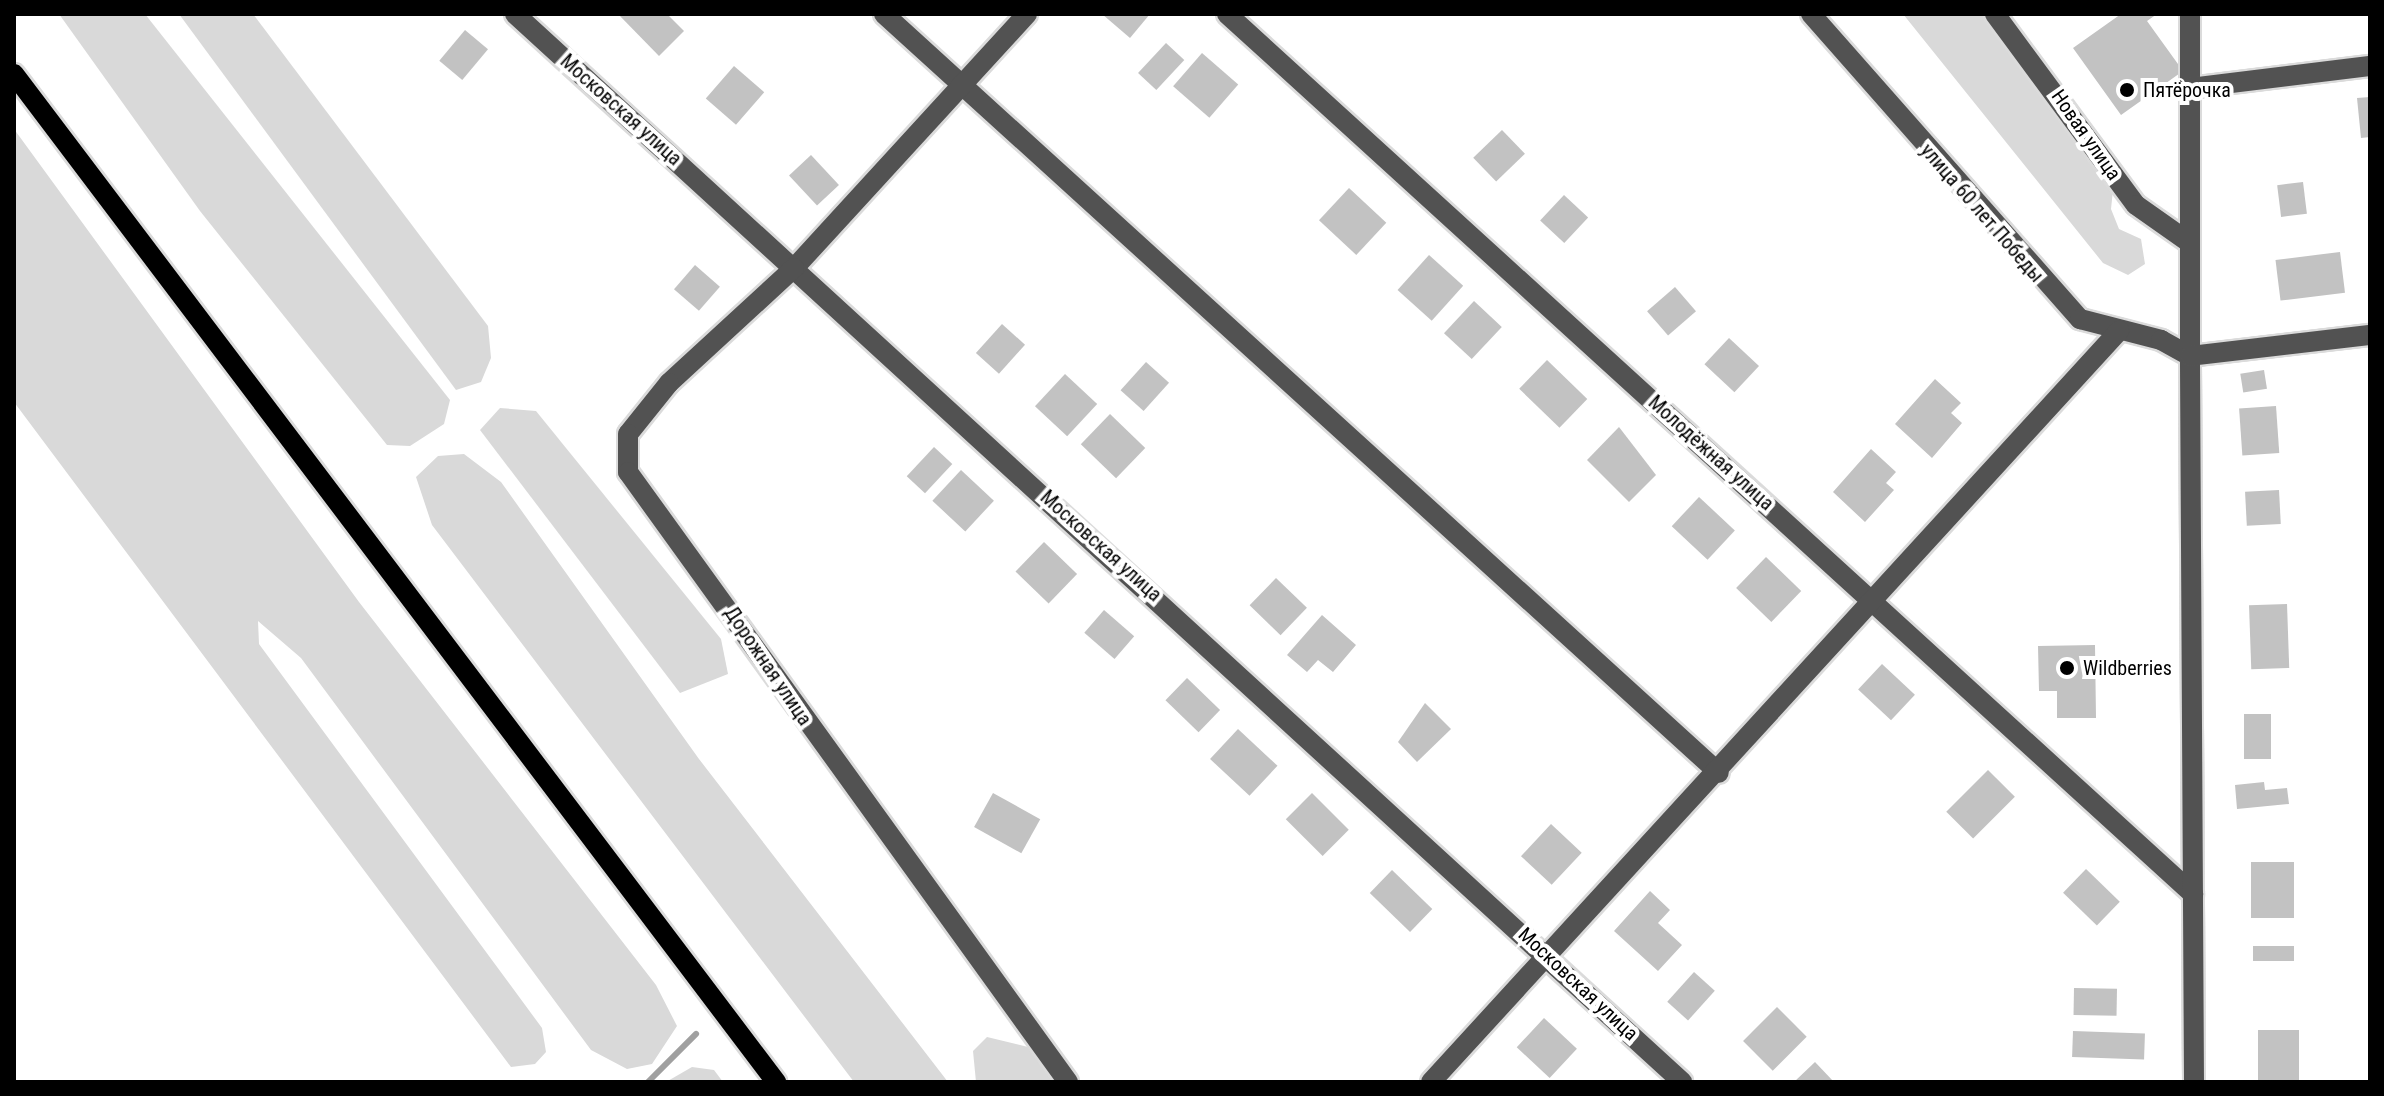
<!DOCTYPE html>
<meta charset="utf-8">
<style>
body{margin:0}
#map{position:relative;width:2384px;height:1096px;overflow:hidden;background:#fff;font-family:"Roboto Condensed",sans-serif}
div>[style]{position:absolute}
.green>*{inset:0;background:#d9d9d9}
.stream>*{height:6px;margin:-3px;padding:0 3px;transform-origin:3px;border-radius:3px;background:#a0a0a0}
.building>*{inset:0;background:#c2c2c2;transform-origin:0 0}
.roads{filter:drop-shadow(2px 0 #dbdbdb) drop-shadow(-2px 0 #dbdbdb) drop-shadow(0 2px #dbdbdb) drop-shadow(0 -2px #dbdbdb)}
.minor>*{height:20px;margin:-10px;padding:0 10px;transform-origin:10px;border-radius:10px;background:#525252}
.major>*{height:20px;margin:-10px;padding:0 10px;transform-origin:10px;border-radius:10px;background:#000}
.dots>*{width:22px;height:22px;translate:-50% -50%;box-sizing:border-box;border:4px solid #fff;border-radius:50%}
span{translate:-50% -50%;white-space:nowrap;text-align:center;line-height:1.15;-webkit-text-stroke:8px #fff;paint-order:stroke}
.poi-label{font-size:20px;color:#000}
.left{translate:0 -50%;text-align:left}
.street-label{font-size:20px;color:#000}
.frame{position:absolute;inset:0;border:16px solid #000;pointer-events:none}
</style>
<div id="map">
<div class="green">
<i style="clip-path:polygon(59px 14px,145px 14px,450px 400px,444px 424px,410px 446px,387px 445px,200px 211px)"></i>
<i style="clip-path:polygon(179px 14px,253px 14px,488px 326px,491px 358px,481px 382px,456px 390px)"></i>
<i style="clip-path:polygon(1903px 14px,1984px 14px,2114px 181px,2111px 209px,2119px 229px,2141px 239px,2145px 264px,2128px 275px,2103px 263px)"></i>
<i style="clip-path:polygon(14px 129px,359px 602px,656px 985px,677px 1026px,652px 1064px,627px 1069px,591px 1050px,301px 658px,258px 621px,259px 644px,542px 1028px,546px 1052px,535px 1064px,511px 1067px,14px 402px)"></i>
<i style="clip-path:polygon(500px 408px,536px 411px,721px 639px,728px 674px,680px 693px,480px 430px)"></i>
<i style="clip-path:polygon(464px 454px,501px 482px,699px 759px,948px 1082px,854px 1082px,432px 525px,416px 477px,438px 456px)"></i>
<i style="clip-path:polygon(987px 1037px,1032px 1048px,1058px 1082px,976px 1082px,973px 1051px)"></i>
<i style="clip-path:polygon(692px 1067px,714px 1070px,723px 1082px,666px 1082px)"></i>
</div>
<div class="stream">
<i style="left:648px;top:1082px;width:68px;rotate:-45deg"></i>
</div>
<div class="building">
<i style="clip-path:polygon(618px 14px,667px 14px,684px 31px,659px 56px)"></i>
<i style="clip-path:polygon(1102px 14px,1150px 14px,1130px 38px)"></i>
<i style="clip-path:polygon(2121px 14px,2157px 14px,2147px 21px,2183px 71px,2121px 115px,2073px 48px)"></i>
<i style="left:465px;top:30px;width:30px;height:40px;rotate:40deg"></i>
<i style="left:1166px;top:43px;width:25px;height:41px;rotate:43deg"></i>
<i style="left:1202px;top:53px;width:48px;height:44px;rotate:41deg"></i>
<i style="left:734px;top:66px;width:40px;height:43px;rotate:41deg"></i>
<i style="clip-path:polygon(2370px 97px,2370px 137px,2361px 138px,2357px 98px)"></i>
<i style="left:1502px;top:130px;width:33px;height:40px;rotate:46deg"></i>
<i style="left:811px;top:155px;width:41px;height:30px;rotate:47deg"></i>
<i style="left:2303px;top:182px;width:32px;height:26px;rotate:83deg"></i>
<i style="left:1349px;top:188px;width:51px;height:44px;rotate:43deg"></i>
<i style="left:1564px;top:195px;width:33px;height:35px;rotate:43deg"></i>
<i style="left:2340px;top:252px;width:41px;height:65px;rotate:83deg"></i>
<i style="left:1429px;top:255px;width:46px;height:47px;rotate:42deg"></i>
<i style="left:695px;top:265px;width:33px;height:32px;rotate:41deg"></i>
<i style="left:1675px;top:287px;width:32px;height:37px;rotate:49deg"></i>
<i style="left:1474px;top:301px;width:38px;height:44px;rotate:43deg"></i>
<i style="left:1002px;top:324px;width:31px;height:39px;rotate:42deg"></i>
<i style="left:1729px;top:338px;width:41px;height:36px;rotate:43deg"></i>
<i style="left:1547px;top:360px;width:56px;height:40px;rotate:44deg"></i>
<i style="left:1146px;top:362px;width:31px;height:38px;rotate:42deg"></i>
<i style="left:2264px;top:370px;width:19px;height:24px;rotate:81deg"></i>
<i style="left:1065px;top:374px;width:44px;height:44px;rotate:43deg"></i>
<i style="clip-path:polygon(1935px 379px,1961px 403px,1951px 413px,1962px 423px,1932px 458px,1895px 424px)"></i>
<i style="left:2276px;top:406px;width:47px;height:37px;rotate:86deg"></i>
<i style="left:1110px;top:414px;width:49px;height:42px;rotate:44deg"></i>
<i style="clip-path:polygon(1619px 427px,1656px 475px,1629px 502px,1587px 460px)"></i>
<i style="left:934px;top:447px;width:25px;height:40px;rotate:43deg"></i>
<i style="clip-path:polygon(1871px 449px,1896px 472px,1886px 483px,1894px 490px,1865px 522px,1833px 492px)"></i>
<i style="left:961px;top:470px;width:45px;height:42px;rotate:43deg"></i>
<i style="left:2279px;top:490px;width:34px;height:34px;rotate:87deg"></i>
<i style="left:1699px;top:497px;width:49px;height:40px;rotate:43deg"></i>
<i style="left:1044px;top:542px;width:46px;height:41px;rotate:44deg"></i>
<i style="left:1766px;top:557px;width:49px;height:43px;rotate:44deg"></i>
<i style="left:1276px;top:578px;width:43px;height:38px;rotate:44deg"></i>
<i style="left:2287px;top:604px;width:64px;height:38px;rotate:88deg"></i>
<i style="left:1104px;top:610px;width:40px;height:30px;rotate:41deg"></i>
<i style="clip-path:polygon(1322px 615px,1356px 645px,1333px 672px,1318px 660px,1307px 672px,1287px 655px)"></i>
<i style="clip-path:polygon(2095px 645px,2096px 718px,2057px 718px,2057px 691px,2039px 691px,2038px 646px)"></i>
<i style="left:1882px;top:664px;width:45px;height:35px;rotate:43deg"></i>
<i style="left:1187px;top:678px;width:46px;height:31px;rotate:44deg"></i>
<i style="clip-path:polygon(1425px 703px,1451px 729px,1417px 762px,1398px 742px)"></i>
<i style="left:2244px;top:714px;width:27px;height:45px"></i>
<i style="left:1238px;top:729px;width:54px;height:41px;rotate:43deg"></i>
<i style="left:1988px;top:770px;width:38px;height:59px;rotate:45deg"></i>
<i style="clip-path:polygon(2264px 782px,2265px 790px,2287px 788px,2289px 804px,2237px 809px,2235px 785px)"></i>
<i style="left:993px;top:793px;width:54px;height:39px;rotate:29deg"></i>
<i style="left:1312px;top:793px;width:52px;height:37px;rotate:45deg"></i>
<i style="left:1551px;top:824px;width:42px;height:44px;rotate:43deg"></i>
<i style="left:2251px;top:862px;width:43px;height:56px"></i>
<i style="left:2086px;top:869px;width:47px;height:33px;rotate:44deg"></i>
<i style="left:1392px;top:870px;width:56px;height:32px;rotate:44deg"></i>
<i style="clip-path:polygon(1650px 891px,1670px 910px,1658px 923px,1682px 945px,1658px 971px,1614px 931px)"></i>
<i style="left:2294px;top:946px;width:15px;height:41px;rotate:90deg"></i>
<i style="left:1694px;top:972px;width:28px;height:40px;rotate:42deg"></i>
<i style="left:2074px;top:988px;width:43px;height:27px;rotate:1deg"></i>
<i style="left:1777px;top:1007px;width:42px;height:48px;rotate:45deg"></i>
<i style="left:1544px;top:1018px;width:45px;height:40px;rotate:43deg"></i>
<i style="left:2258px;top:1030px;width:41px;height:52px"></i>
<i style="left:2073px;top:1031px;width:72px;height:26px;rotate:2deg"></i>
<i style="clip-path:polygon(1815px 1062px,1834px 1082px,1794px 1082px)"></i>
</div>
<div class="roads">
<div class="minor">
<i style="left:515px;top:14px;width:1582px;rotate:42.46deg"></i>
<i style="left:884px;top:14px;width:1128px;rotate:42.27deg"></i>
<i style="left:1027px;top:14px;width:345px;rotate:132.5deg"></i>
<i style="left:794px;top:268px;width:170px;rotate:137.4deg"></i>
<i style="left:669px;top:383px;width:65px;rotate:128.8deg"></i>
<i style="left:628px;top:434px;width:38px;rotate:90deg"></i>
<i style="left:628px;top:472px;width:752px;rotate:54.2deg"></i>
<i style="left:1227px;top:14px;width:1307px;rotate:42.33deg"></i>
<i style="left:1811px;top:14px;width:407px;rotate:48.6deg"></i>
<i style="left:2080px;top:319px;width:84px;rotate:14.5deg"></i>
<i style="left:2161px;top:340px;width:33px;rotate:29deg"></i>
<i style="left:1995px;top:14px;width:237px;rotate:53.6deg"></i>
<i style="left:2136px;top:205px;width:66px;rotate:35.1deg"></i>
<i style="left:2190px;top:14px;width:342px;rotate:90deg"></i>
<i style="left:2190px;top:88px;width:181px;rotate:-7deg"></i>
<i style="left:1431px;top:1082px;width:1019px;rotate:-47.51deg"></i>
<i style="left:2194px;top:1082px;width:726px;rotate:-90.32deg"></i>
<i style="left:2190px;top:356px;width:181px;rotate:-6.7deg"></i>
</div>
<div class="major">
<i style="left:14px;top:74px;width:1264px;rotate:52.91deg"></i>
</div>
</div>
<div class="dots">
<i style="left:2127px;top:90px;background:#000"></i>
<i style="left:2067px;top:668px;background:#000"></i>
</div>
<div class="poi-label">
<span class="left" style="left:2143px;top:90px">Пятёрочка</span>
<span class="left" style="left:2083px;top:668px">Wildberries</span>
</div>
<div class="street-label">
<span style="left:621px;top:110px;rotate:42deg">Московская улица</span>
<span style="left:2086px;top:135px;rotate:55deg">Новая улица</span>
<span style="left:1982px;top:213px;rotate:49deg">улица 60 лет Победы</span>
<span style="left:1711px;top:453px;rotate:42deg">Молодёжная улица</span>
<span style="left:1101px;top:546px;rotate:42deg">Московская улица</span>
<span style="left:768px;top:666px;rotate:56deg">Дорожная улица</span>
<span style="left:1578px;top:984px;rotate:43deg">Московская улица</span>
</div>
<div class="frame"></div>
</div>
